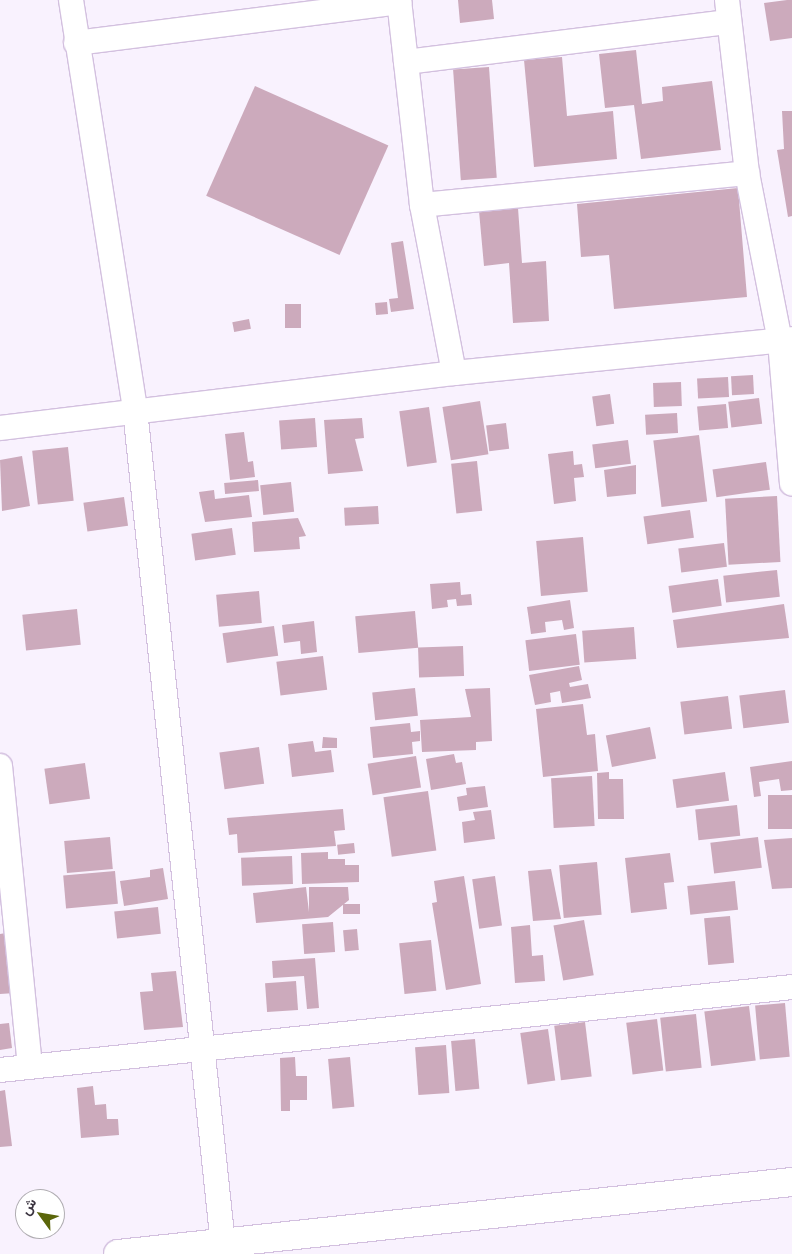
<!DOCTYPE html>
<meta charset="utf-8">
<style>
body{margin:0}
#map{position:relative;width:792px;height:1254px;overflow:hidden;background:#f9f2fe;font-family:Jost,Vazirmatn,sans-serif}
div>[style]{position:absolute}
.building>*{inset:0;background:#ccaabc;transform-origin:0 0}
.roads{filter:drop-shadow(1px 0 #d3c0df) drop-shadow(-1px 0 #d3c0df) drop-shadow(0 1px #d3c0df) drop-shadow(0 -1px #d3c0df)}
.minor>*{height:24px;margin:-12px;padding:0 12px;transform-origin:12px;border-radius:12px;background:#fff}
.tertiary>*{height:28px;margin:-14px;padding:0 14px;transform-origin:14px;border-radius:14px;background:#fff}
span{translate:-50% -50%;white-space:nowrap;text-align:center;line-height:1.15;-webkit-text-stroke:4px #fff;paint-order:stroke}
.north{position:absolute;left:15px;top:1189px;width:50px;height:50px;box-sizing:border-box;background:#fff;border:1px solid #b0adb2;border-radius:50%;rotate:302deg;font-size:14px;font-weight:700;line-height:20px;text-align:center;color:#3a333f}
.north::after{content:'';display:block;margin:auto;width:18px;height:22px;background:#5b660a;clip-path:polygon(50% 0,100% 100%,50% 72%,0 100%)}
</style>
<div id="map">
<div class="building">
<i style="clip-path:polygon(458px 0,492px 0,494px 19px,460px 23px)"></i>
<i style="clip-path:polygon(787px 0,792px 0,792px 38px,770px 41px,764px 3px)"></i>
<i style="clip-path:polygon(636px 50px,642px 104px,663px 101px,662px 87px,712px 81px,721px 150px,641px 159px,634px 105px,605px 108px,599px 54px)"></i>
<i style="clip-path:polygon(562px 57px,567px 116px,613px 111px,617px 159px,534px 167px,524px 60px)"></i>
<i style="left:489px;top:67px;width:111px;height:36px;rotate:86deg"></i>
<i style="left:255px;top:86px;width:146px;height:120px;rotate:24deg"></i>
<i style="clip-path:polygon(782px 111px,792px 111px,792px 216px,788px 217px,777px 150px,784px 149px)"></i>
<i style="clip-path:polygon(738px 188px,747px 297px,614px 309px,609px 255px,581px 257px,577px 204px)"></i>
<i style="clip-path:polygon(518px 208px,522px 263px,546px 261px,549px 321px,513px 323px,509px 263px,484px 266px,479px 211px)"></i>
<i style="clip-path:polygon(403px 241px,414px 309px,391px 312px,389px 299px,398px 298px,391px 243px)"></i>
<i style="left:387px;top:302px;width:12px;height:12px;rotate:85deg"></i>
<i style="left:285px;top:304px;width:16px;height:24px"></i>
<i style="left:249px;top:319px;width:10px;height:17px;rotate:79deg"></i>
<i style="left:753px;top:375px;width:19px;height:22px;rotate:87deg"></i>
<i style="left:728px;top:377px;width:20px;height:31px;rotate:87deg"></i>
<i style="left:681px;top:382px;width:24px;height:28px;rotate:88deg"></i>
<i style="left:610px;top:394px;width:30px;height:18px;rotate:82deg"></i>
<i style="left:759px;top:398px;width:26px;height:31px;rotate:83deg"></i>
<i style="left:480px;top:401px;width:54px;height:38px;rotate:81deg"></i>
<i style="left:726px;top:404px;width:24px;height:29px;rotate:85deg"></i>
<i style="left:429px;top:407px;width:56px;height:30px;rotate:82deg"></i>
<i style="left:677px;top:413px;width:20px;height:32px;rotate:87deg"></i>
<i style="left:315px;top:418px;width:29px;height:36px;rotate:86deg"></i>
<i style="clip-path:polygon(362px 418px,364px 438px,355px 439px,363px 471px,328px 474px,324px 420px)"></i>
<i style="left:506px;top:423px;width:26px;height:20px;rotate:83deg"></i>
<i style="clip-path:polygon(244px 432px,248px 462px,253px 461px,255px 477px,230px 480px,225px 434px)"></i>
<i style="left:699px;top:435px;width:67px;height:46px;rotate:83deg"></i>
<i style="left:628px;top:440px;width:24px;height:36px;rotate:83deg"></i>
<i style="left:68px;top:447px;width:54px;height:36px;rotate:84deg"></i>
<i style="clip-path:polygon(573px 451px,574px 465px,582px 464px,584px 477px,574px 478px,576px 501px,554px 504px,548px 454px)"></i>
<i style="clip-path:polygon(22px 456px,30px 506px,2px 511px,0 460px)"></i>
<i style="left:477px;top:461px;width:50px;height:26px;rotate:84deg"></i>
<i style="left:766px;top:462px;width:28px;height:54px;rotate:82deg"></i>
<i style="clip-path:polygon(636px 465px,636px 494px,607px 497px,604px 470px)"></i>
<i style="left:258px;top:480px;width:11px;height:34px;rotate:85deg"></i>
<i style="left:291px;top:482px;width:30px;height:31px;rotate:84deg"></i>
<i style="clip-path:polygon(214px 490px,215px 499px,249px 495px,252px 517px,205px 522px,199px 492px)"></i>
<i style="left:777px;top:496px;width:66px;height:52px;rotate:87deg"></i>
<i style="left:124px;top:497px;width:29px;height:41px;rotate:82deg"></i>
<i style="left:378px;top:506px;width:18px;height:34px;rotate:87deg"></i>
<i style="left:690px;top:510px;width:28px;height:47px;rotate:82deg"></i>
<i style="clip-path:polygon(298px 518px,306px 536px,299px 537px,300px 549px,254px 552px,252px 522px)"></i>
<i style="left:232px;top:528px;width:27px;height:41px;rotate:82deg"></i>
<i style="left:583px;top:537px;width:55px;height:47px;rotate:85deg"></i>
<i style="left:724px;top:543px;width:24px;height:46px;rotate:83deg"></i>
<i style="left:777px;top:570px;width:27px;height:54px;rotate:84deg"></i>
<i style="left:718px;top:579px;width:27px;height:50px;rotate:82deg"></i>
<i style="clip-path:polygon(460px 582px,461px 595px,471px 594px,472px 605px,457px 606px,456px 599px,447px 600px,448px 607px,432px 609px,430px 584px)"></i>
<i style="left:259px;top:591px;width:32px;height:43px;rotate:85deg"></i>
<i style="clip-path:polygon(570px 600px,574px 628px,564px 630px,562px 620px,545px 622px,546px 632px,531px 634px,527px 607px)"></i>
<i style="clip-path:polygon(784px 604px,789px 638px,677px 648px,673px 620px)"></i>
<i style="left:77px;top:609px;width:36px;height:55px;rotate:84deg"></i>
<i style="left:415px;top:611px;width:37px;height:60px;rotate:85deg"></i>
<i style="clip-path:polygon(314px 621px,317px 652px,301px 654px,300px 641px,284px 643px,282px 625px)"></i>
<i style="left:274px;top:626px;width:30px;height:52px;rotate:82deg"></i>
<i style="left:634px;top:627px;width:32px;height:52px;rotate:86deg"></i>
<i style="left:576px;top:634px;width:31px;height:51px;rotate:83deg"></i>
<i style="left:463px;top:646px;width:30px;height:45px;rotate:88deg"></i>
<i style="left:323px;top:656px;width:34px;height:47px;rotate:83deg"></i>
<i style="clip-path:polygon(579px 666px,582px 680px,569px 683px,570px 687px,588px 684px,591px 698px,562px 703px,560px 691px,550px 693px,551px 702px,535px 705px,529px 675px)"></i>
<i style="left:415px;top:688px;width:28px;height:43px;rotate:84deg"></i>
<i style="clip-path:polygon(490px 688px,492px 741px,476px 742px,476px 750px,422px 752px,420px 720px,471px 717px,465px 689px)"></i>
<i style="left:785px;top:690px;width:33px;height:46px;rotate:83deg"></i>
<i style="left:728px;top:696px;width:33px;height:48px;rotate:83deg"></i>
<i style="clip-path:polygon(583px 704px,587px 735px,595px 734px,598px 771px,543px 777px,536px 709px)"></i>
<i style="clip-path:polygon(410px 723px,411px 732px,420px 731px,420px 741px,412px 742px,413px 754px,373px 758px,370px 727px)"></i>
<i style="left:650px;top:727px;width:32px;height:45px;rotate:79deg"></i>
<i style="clip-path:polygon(323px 737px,337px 738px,337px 748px,322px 748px)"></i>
<i style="clip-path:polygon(313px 741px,315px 752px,331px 750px,334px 772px,292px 777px,288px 744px)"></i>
<i style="left:259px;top:747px;width:37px;height:40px;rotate:82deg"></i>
<i style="clip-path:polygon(454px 754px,456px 763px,462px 762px,466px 784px,431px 790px,426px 759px)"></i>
<i style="left:416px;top:756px;width:32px;height:49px;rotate:81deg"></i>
<i style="clip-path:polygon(792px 761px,792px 790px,781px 791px,779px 779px,759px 782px,761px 796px,754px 797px,750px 767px)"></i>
<i style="left:85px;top:763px;width:36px;height:41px;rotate:82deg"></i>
<i style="clip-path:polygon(609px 772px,609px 779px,623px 779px,624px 819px,598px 819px,597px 773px)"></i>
<i style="left:725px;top:772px;width:29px;height:53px;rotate:82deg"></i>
<i style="left:592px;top:776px;width:50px;height:41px;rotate:87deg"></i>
<i style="clip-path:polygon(485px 786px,488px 807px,459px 811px,457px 797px,467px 795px,466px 788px)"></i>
<i style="left:428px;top:791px;width:60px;height:45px;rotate:82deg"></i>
<i style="left:792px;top:795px;width:34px;height:24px;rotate:90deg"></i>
<i style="left:737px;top:805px;width:31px;height:42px;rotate:84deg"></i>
<i style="clip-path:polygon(343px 809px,345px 830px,334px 831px,336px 846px,238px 853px,237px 834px,229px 835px,227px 818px)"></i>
<i style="clip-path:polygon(491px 810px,495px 839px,464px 843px,462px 822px,475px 820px,473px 812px)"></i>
<i style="left:110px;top:837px;width:32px;height:46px;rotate:85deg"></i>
<i style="left:758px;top:837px;width:31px;height:48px;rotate:83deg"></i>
<i style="clip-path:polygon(792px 838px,792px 888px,772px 889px,764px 840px)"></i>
<i style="left:354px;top:843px;width:10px;height:17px;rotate:84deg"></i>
<i style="clip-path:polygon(328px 852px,328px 859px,345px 859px,345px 865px,359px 865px,359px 882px,302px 884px,301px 853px)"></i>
<i style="clip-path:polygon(670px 853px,674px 882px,664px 883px,667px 909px,631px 913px,625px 858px)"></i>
<i style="left:292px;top:856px;width:28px;height:51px;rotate:88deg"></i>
<i style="left:597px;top:862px;width:53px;height:38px;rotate:85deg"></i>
<i style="clip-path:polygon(163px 868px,168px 899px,124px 906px,120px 881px,150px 877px,150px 870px)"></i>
<i style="clip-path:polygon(551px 869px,561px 919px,533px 921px,528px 871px)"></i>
<i style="left:115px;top:871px;width:33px;height:52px;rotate:85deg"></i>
<i style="clip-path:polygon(464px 876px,481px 984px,446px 990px,432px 903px,437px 902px,434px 881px)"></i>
<i style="left:495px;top:876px;width:50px;height:23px;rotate:82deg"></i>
<i style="left:735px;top:881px;width:29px;height:48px;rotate:84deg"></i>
<i style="clip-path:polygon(306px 887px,309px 912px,309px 887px,348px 887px,349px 900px,328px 917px,256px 923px,253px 893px)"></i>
<i style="left:343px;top:904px;width:17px;height:10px"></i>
<i style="left:158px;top:907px;width:27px;height:44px;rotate:84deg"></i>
<i style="left:730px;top:916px;width:47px;height:26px;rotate:85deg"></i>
<i style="left:584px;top:920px;width:56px;height:31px;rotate:80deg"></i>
<i style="left:333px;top:922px;width:30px;height:31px;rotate:86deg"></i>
<i style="clip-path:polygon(530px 925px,532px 956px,543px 955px,545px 981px,515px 983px,511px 927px)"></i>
<i style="left:357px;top:929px;width:21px;height:14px;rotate:85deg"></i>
<i style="clip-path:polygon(12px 932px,15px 993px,0 994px,0 934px)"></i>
<i style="left:431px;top:940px;width:51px;height:32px;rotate:84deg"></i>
<i style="clip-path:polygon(315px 958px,319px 1008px,307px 1009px,304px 976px,273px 978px,272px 961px)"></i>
<i style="clip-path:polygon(176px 971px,183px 1027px,144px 1030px,140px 992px,153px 991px,151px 973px)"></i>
<i style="left:296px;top:981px;width:29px;height:31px;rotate:86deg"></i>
<i style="left:785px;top:1003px;width:54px;height:30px;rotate:85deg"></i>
<i style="left:749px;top:1006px;width:55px;height:45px;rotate:83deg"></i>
<i style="left:696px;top:1014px;width:54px;height:36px;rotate:84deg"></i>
<i style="left:657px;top:1019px;width:52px;height:31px;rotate:83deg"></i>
<i style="left:585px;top:1022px;width:55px;height:31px;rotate:83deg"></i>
<i style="clip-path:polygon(9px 1023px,12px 1048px,0 1050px,0 1024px)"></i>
<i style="left:548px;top:1029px;width:52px;height:28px;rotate:82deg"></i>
<i style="left:475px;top:1039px;width:50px;height:24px;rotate:85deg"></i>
<i style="left:446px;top:1045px;width:48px;height:31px;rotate:86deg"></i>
<i style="clip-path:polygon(295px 1057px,296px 1076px,307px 1076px,307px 1100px,290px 1100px,290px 1111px,281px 1111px,280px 1058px)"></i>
<i style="left:350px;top:1057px;width:50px;height:22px;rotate:85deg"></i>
<i style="clip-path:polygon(93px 1086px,95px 1105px,106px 1104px,107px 1119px,118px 1119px,119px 1135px,81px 1138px,77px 1088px)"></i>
<i style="clip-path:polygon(5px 1090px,12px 1146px,0 1147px,0 1091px)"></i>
</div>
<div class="roads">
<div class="minor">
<i style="left:71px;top:0;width:415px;rotate:81.1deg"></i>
<i style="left:135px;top:410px;width:849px;rotate:83.98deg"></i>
<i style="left:399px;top:0;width:206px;rotate:83.6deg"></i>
<i style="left:422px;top:205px;width:171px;rotate:79.2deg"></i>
<i style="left:727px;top:0;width:174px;rotate:83.4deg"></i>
<i style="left:747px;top:173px;width:171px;rotate:78.9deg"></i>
<i style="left:780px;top:341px;width:143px;rotate:85.2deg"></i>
<i style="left:76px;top:43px;width:326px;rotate:-7.2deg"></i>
<i style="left:406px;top:62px;width:325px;rotate:-7.1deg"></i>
<i style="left:422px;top:205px;width:327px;rotate:-5.6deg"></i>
<i style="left:0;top:428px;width:457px;rotate:-6.9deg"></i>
<i style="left:454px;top:373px;width:340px;rotate:-5.7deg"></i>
<i style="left:0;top:766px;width:301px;rotate:84.3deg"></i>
<i style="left:0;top:1070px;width:796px;rotate:-5.98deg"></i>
</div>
<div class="tertiary">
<i style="left:118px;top:1254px;width:678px;rotate:-6.1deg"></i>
</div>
</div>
<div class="north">ش</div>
</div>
